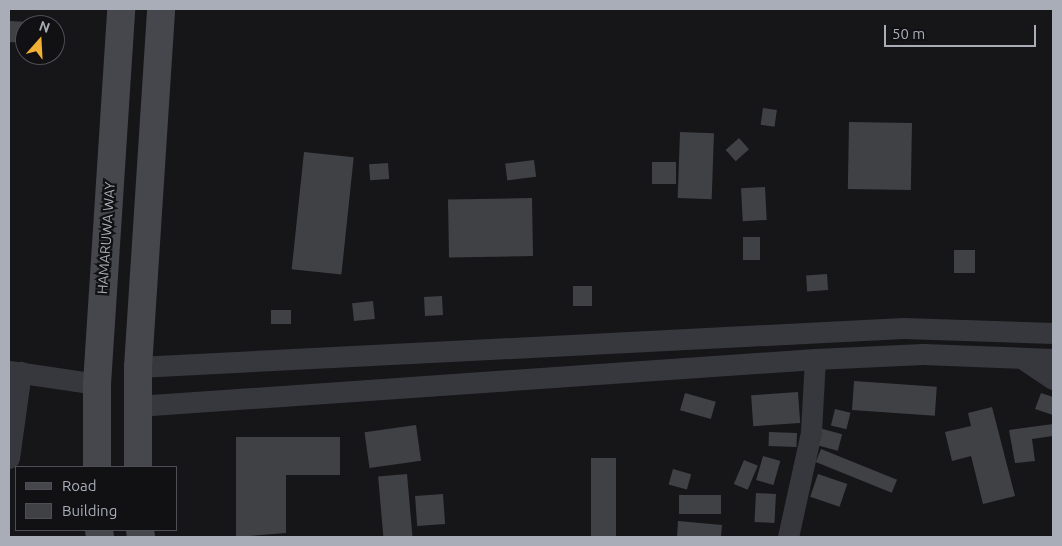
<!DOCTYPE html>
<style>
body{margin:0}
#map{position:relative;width:1062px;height:546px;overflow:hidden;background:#161618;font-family:Ubuntu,sans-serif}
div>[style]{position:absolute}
.building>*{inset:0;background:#404145;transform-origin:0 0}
.street>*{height:21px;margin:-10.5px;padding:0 10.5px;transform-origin:10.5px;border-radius:10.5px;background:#37383d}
.secondary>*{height:28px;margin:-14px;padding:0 14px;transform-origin:14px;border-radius:14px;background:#45474d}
span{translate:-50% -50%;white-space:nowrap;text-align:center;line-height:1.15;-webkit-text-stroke:4.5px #111113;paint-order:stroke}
.street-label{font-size:14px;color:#a8adb8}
.frame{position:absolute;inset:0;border:10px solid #a8adb8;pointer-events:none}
.legend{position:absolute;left:15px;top:466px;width:162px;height:65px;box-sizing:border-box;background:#111113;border:1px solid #4d4f55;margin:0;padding:6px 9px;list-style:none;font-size:15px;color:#a8adb8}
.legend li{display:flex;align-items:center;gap:10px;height:25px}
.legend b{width:25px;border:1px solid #4d4f55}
.north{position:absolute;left:15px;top:15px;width:50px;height:50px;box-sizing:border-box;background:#111113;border:1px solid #4d4f55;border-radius:50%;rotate:19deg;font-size:14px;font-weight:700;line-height:20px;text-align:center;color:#a8adb8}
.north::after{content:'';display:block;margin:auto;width:18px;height:22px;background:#f2b134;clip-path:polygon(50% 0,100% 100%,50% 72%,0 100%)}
.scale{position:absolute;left:884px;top:25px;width:152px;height:22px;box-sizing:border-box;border:2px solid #a8adb8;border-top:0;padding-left:6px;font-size:15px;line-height:18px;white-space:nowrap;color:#a8adb8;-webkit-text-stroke:4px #111113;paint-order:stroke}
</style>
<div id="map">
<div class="building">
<i style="clip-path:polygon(9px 21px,30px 22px,25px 25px,25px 43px,9px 42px)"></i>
<i style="left:763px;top:108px;width:14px;height:17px;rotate:8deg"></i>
<i style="left:849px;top:122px;width:63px;height:67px;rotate:1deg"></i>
<i style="left:680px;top:132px;width:34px;height:66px;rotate:2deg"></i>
<i style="left:739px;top:138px;width:15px;height:18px;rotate:48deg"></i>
<i style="left:304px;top:152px;width:50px;height:118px;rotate:6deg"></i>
<i style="left:534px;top:160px;width:17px;height:29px;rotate:83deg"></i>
<i style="left:652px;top:162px;width:24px;height:22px"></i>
<i style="left:388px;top:163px;width:16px;height:19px;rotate:86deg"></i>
<i style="left:765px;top:187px;width:33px;height:24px;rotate:87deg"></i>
<i style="left:532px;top:198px;width:58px;height:84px;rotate:89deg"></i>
<i style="left:743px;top:237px;width:17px;height:23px"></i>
<i style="left:954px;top:250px;width:21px;height:23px"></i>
<i style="left:827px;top:274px;width:16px;height:21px;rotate:86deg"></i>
<i style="left:573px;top:286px;width:19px;height:20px"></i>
<i style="left:442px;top:296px;width:19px;height:18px;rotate:87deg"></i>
<i style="left:373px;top:301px;width:18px;height:21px;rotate:84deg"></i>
<i style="left:271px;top:310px;width:20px;height:14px"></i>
<i style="left:854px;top:381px;width:83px;height:29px;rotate:4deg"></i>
<i style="left:798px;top:392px;width:31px;height:47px;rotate:86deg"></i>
<i style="left:685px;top:393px;width:32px;height:18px;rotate:16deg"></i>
<i style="clip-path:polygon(1041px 393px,1053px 397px,1053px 415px,1035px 409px)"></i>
<i style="clip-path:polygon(992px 407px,1015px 496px,983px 504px,971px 456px,952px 461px,945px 432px,971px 426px,968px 413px)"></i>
<i style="left:835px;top:409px;width:16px;height:17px;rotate:14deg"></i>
<i style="clip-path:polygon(1053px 424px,1053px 436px,1032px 439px,1035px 461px,1015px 463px,1009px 430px)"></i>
<i style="left:416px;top:425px;width:36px;height:52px;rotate:82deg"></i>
<i style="left:819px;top:428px;width:24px;height:17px;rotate:15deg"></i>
<i style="left:769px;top:432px;width:28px;height:14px;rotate:2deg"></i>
<i style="clip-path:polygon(236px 437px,340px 437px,340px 475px,286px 475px,286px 533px,236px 537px)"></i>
<i style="left:821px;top:449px;width:82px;height:14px;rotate:22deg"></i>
<i style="left:763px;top:456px;width:18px;height:25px;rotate:16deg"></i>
<i style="left:591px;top:458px;width:25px;height:79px"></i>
<i style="left:744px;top:460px;width:15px;height:26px;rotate:23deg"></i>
<i style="left:673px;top:469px;width:19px;height:16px;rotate:16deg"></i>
<i style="left:407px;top:474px;width:63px;height:29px;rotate:85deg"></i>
<i style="left:818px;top:474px;width:31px;height:24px;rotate:19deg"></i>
<i style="left:756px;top:493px;width:20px;height:29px;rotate:3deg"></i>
<i style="left:443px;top:494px;width:30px;height:28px;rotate:86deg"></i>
<i style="left:721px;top:495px;width:19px;height:42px;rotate:90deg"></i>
<i style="clip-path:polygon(678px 521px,722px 525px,721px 537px,677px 537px)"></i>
</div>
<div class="street">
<i style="left:1023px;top:359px;width:36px;rotate:34deg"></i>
<i style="left:138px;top:367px;width:766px;rotate:-2.92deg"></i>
<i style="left:903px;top:328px;width:150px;rotate:1.9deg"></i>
<i style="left:9px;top:371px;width:89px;rotate:8.4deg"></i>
<i style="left:137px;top:406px;width:680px;rotate:-3.97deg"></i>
<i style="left:815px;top:359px;width:108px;rotate:-2.7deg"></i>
<i style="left:923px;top:354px;width:130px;rotate:2.2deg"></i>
<i style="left:9px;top:458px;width:87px;rotate:-82.1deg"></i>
<i style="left:788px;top:537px;width:107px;rotate:-77.6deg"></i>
<i style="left:811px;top:432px;width:73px;rotate:-86.9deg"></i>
</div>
<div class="secondary">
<i style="left:97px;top:467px;width:83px;rotate:-90deg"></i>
<i style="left:97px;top:384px;width:376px;rotate:-86.3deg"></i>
<i style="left:138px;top:467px;width:100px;rotate:-90deg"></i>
<i style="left:138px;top:367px;width:359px;rotate:-86.3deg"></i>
<i style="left:99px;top:530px;width:7px;rotate:82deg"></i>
<i style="left:140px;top:530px;width:7px;rotate:82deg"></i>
</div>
<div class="street-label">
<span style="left:106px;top:238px;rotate:-86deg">HAMARUWA WAY</span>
</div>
<div class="frame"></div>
<ul class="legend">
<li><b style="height:6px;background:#45474d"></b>Road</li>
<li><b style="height:14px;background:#404145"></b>Building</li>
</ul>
<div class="north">N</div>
<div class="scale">50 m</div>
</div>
